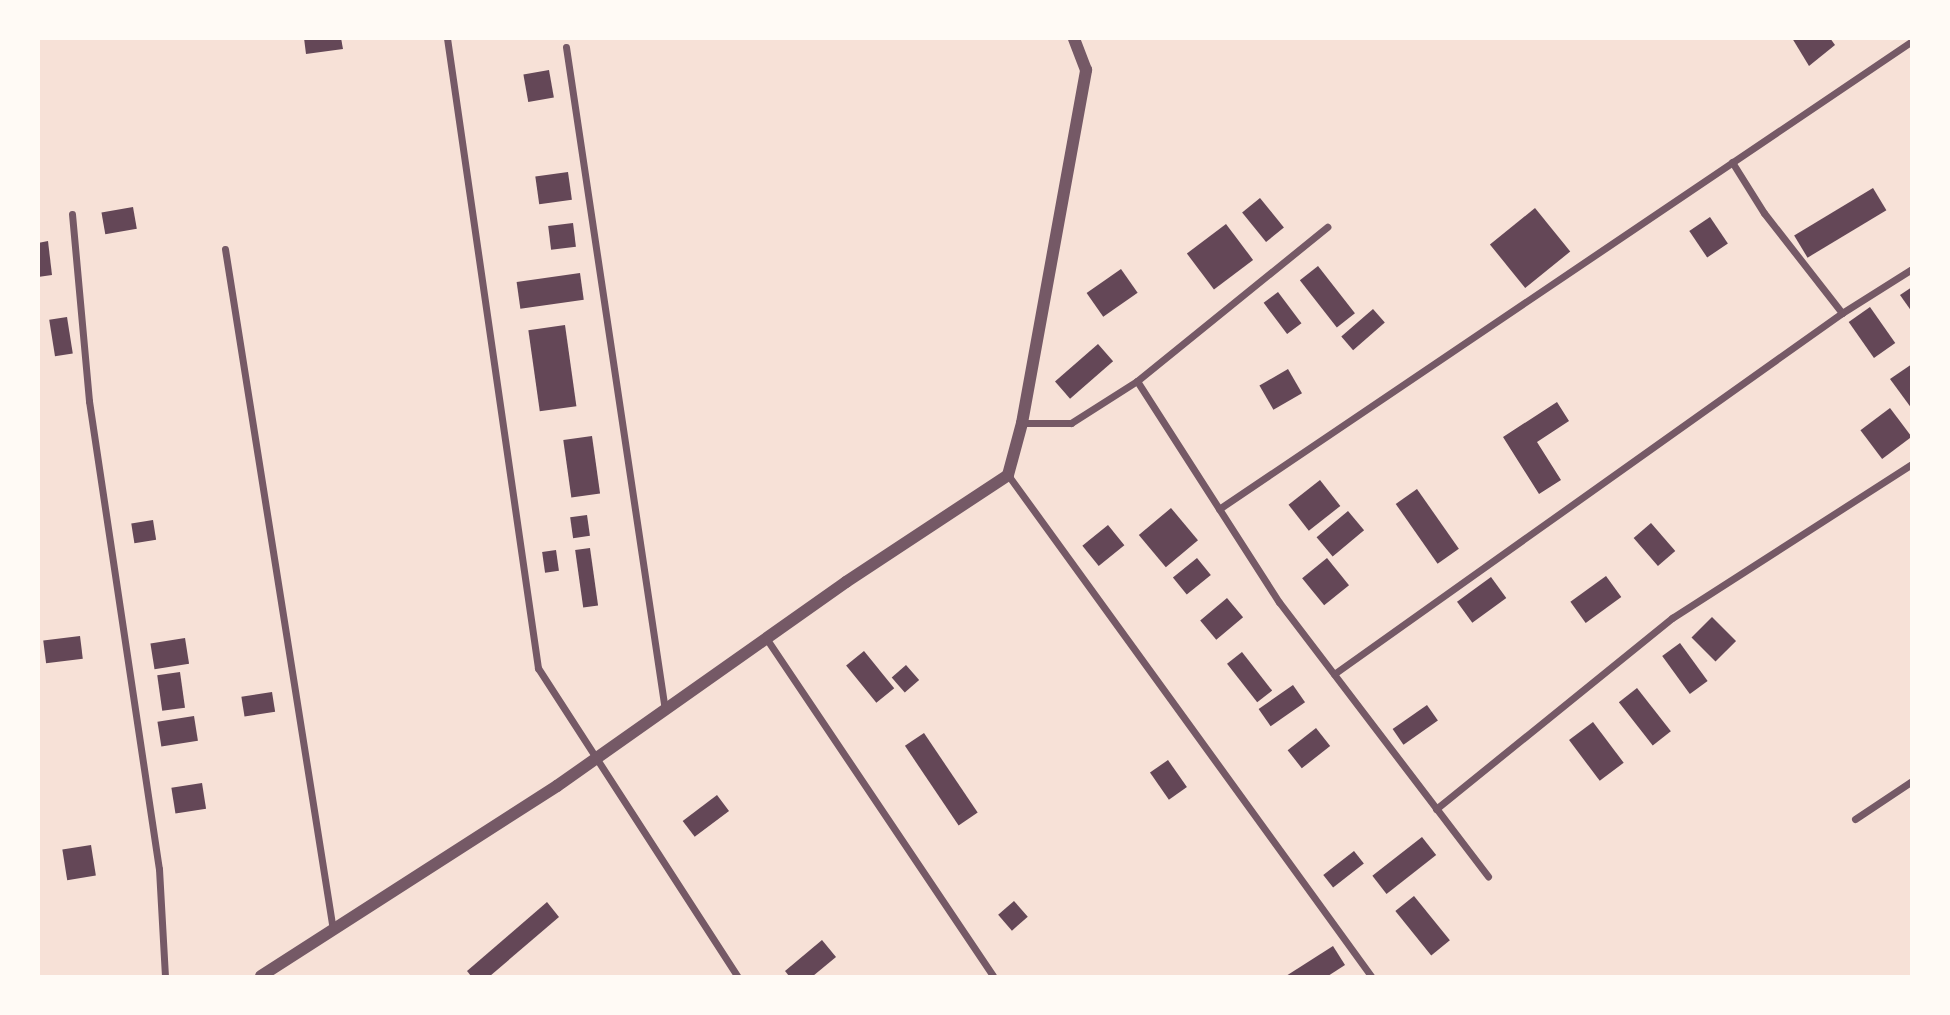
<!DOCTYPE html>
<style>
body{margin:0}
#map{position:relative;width:1950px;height:1015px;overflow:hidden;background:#f7e1d7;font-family:Inter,sans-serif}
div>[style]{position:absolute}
.building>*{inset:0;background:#644757;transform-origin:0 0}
.minor>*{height:7px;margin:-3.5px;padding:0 3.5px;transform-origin:3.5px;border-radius:3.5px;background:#755966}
.tertiary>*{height:12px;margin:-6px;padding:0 6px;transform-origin:6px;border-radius:6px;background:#755966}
span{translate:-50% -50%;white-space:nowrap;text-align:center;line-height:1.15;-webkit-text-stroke:5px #fffaf5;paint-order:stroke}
.frame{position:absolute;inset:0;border:40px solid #fffaf5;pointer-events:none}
</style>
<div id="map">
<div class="building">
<i style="clip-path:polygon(304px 38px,341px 38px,343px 49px,306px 54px)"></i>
<i style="clip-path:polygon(1792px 38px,1830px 38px,1835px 45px,1809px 66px)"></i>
<i style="left:549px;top:70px;width:28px;height:26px;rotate:80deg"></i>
<i style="left:568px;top:172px;width:28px;height:33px;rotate:82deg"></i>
<i style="left:1873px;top:188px;width:26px;height:92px;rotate:59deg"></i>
<i style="left:1260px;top:198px;width:38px;height:23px;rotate:51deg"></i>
<i style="left:133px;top:207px;width:22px;height:32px;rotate:80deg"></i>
<i style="left:1535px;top:208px;width:56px;height:58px;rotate:51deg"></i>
<i style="left:1710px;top:217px;width:32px;height:25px;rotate:56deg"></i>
<i style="left:573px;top:223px;width:24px;height:25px;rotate:83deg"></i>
<i style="left:1226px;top:224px;width:45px;height:49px;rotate:53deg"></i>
<i style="clip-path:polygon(48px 241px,52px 275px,38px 277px,38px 243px)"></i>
<i style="left:1318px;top:266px;width:60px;height:23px;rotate:52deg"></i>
<i style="left:1121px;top:269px;width:29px;height:42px;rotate:55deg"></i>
<i style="left:580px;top:273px;width:27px;height:64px;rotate:82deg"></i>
<i style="clip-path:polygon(1912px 287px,1912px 312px,1900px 295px)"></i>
<i style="left:1278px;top:292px;width:39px;height:18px;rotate:53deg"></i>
<i style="left:1870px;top:307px;width:44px;height:26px;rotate:55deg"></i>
<i style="left:1373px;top:309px;width:18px;height:42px;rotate:49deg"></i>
<i style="left:67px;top:317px;width:37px;height:18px;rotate:81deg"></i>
<i style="left:565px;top:325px;width:82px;height:37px;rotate:82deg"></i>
<i style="left:1098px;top:344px;width:23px;height:57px;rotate:49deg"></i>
<i style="clip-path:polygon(1912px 364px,1912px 409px,1890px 379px)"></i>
<i style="left:1288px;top:369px;width:28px;height:33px;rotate:60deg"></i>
<i style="clip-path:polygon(1557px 402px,1569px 421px,1537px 442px,1561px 480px,1539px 494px,1503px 437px)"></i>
<i style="left:1890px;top:408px;width:36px;height:37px;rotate:53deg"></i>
<i style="left:592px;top:436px;width:58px;height:29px;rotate:82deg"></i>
<i style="left:1320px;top:480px;width:33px;height:40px;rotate:52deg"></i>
<i style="left:1417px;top:489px;width:73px;height:26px;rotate:55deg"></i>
<i style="left:1171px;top:508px;width:42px;height:42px;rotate:50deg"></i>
<i style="left:1348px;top:511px;width:25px;height:41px;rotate:50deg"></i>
<i style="left:587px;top:515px;width:21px;height:17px;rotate:82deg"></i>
<i style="left:153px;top:520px;width:20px;height:22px;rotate:81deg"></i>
<i style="left:1651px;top:523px;width:37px;height:23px;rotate:49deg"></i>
<i style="left:1108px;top:525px;width:26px;height:33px;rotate:51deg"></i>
<i style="left:590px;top:548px;width:58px;height:15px;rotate:82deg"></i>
<i style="left:556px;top:550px;width:21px;height:14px;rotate:82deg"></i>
<i style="left:1197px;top:558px;width:22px;height:31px;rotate:51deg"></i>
<i style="left:1327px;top:558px;width:35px;height:32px;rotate:51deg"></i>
<i style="left:1606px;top:576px;width:26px;height:44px;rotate:54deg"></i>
<i style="left:1491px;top:577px;width:26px;height:42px;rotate:54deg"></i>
<i style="left:1227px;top:598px;width:25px;height:35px;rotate:50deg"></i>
<i style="left:1712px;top:617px;width:34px;height:29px;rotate:45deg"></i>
<i style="left:80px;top:636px;width:23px;height:37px;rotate:83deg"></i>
<i style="left:185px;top:638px;width:26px;height:35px;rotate:81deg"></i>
<i style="left:1680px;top:643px;width:47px;height:22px;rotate:54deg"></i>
<i style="left:864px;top:651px;width:48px;height:23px;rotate:51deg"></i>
<i style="left:1242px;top:652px;width:49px;height:19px;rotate:52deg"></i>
<i style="left:906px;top:665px;width:20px;height:19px;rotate:49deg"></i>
<i style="left:180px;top:672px;width:36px;height:23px;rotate:82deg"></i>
<i style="left:1293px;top:685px;width:21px;height:42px;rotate:55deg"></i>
<i style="left:1637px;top:688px;width:55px;height:23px;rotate:52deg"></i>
<i style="left:272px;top:692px;width:20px;height:31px;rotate:81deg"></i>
<i style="left:1427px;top:705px;width:19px;height:42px;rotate:55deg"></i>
<i style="left:194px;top:716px;width:25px;height:37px;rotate:81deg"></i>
<i style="left:1593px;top:722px;width:51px;height:30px;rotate:53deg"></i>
<i style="left:1316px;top:728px;width:23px;height:36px;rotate:52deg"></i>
<i style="left:924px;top:733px;width:96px;height:23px;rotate:56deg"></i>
<i style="left:1168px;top:760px;width:33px;height:22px;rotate:55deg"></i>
<i style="left:202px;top:783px;width:26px;height:31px;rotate:81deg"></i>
<i style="left:717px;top:795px;width:20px;height:43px;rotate:53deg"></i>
<i style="left:1422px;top:837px;width:23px;height:63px;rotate:52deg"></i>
<i style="left:91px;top:845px;width:31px;height:29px;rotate:81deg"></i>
<i style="left:1354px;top:851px;width:16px;height:39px;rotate:52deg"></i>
<i style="left:1414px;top:896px;width:57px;height:24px;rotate:51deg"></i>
<i style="left:1014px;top:901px;width:21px;height:21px;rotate:49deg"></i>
<i style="clip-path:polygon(547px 902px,559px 917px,490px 976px,471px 976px,467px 971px)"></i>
<i style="clip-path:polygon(822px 940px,836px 957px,813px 976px,789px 976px,785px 971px)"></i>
<i style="clip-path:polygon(1333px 946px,1345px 965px,1328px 976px,1286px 976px)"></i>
</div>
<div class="minor">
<i style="left:447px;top:38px;width:637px;rotate:81.78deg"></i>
<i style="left:538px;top:668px;width:367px;rotate:57.1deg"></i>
<i style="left:566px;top:47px;width:670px;rotate:81.51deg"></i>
<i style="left:1732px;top:162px;width:60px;rotate:57.9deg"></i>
<i style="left:1764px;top:213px;width:127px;rotate:52deg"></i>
<i style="left:72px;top:214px;width:188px;rotate:84.8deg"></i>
<i style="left:89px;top:401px;width:473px;rotate:81.5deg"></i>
<i style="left:159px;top:869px;width:107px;rotate:86.8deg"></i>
<i style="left:225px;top:249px;width:690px;rotate:80.99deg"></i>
<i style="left:1137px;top:381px;width:263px;rotate:57.3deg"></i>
<i style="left:1279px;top:602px;width:345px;rotate:52.7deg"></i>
<i style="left:1022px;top:423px;width:49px"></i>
<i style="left:1071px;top:423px;width:78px;rotate:-32.5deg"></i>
<i style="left:1137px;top:381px;width:245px;rotate:-39deg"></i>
<i style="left:1008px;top:475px;width:619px;rotate:54.07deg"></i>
<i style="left:1219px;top:509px;width:836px;rotate:-34.03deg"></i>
<i style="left:766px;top:638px;width:407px;rotate:56.1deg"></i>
<i style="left:1334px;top:674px;width:623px;rotate:-35.4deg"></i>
<i style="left:1842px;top:313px;width:83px;rotate:-32.2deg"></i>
<i style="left:1436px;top:809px;width:304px;rotate:-39deg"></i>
<i style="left:1672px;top:618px;width:285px;rotate:-32.7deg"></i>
<i style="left:1855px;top:819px;width:69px;rotate:-33.7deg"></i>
</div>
<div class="tertiary">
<i style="left:261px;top:976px;width:352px;rotate:-32.7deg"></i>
<i style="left:557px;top:786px;width:354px;rotate:-35.2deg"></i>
<i style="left:846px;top:582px;width:194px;rotate:-33.4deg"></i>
<i style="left:1008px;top:475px;width:54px;rotate:-74.9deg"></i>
<i style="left:1022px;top:423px;width:359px;rotate:-79.7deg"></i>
<i style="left:1086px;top:70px;width:34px;rotate:-111deg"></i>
</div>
<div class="frame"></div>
</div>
